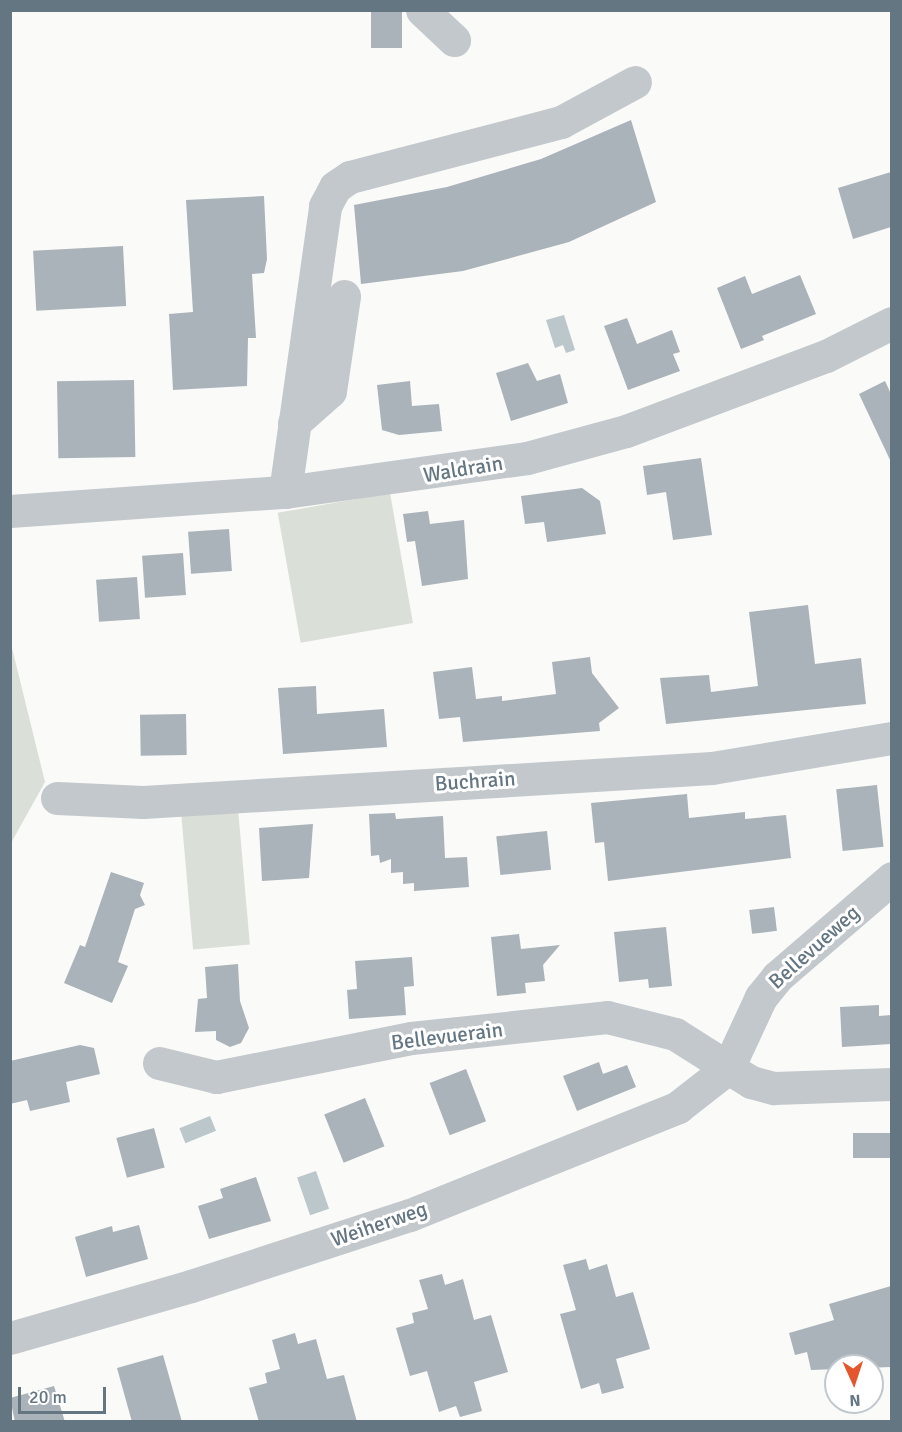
<!DOCTYPE html>
<style>
body{margin:0}
#map{position:relative;width:902px;height:1432px;overflow:hidden;background:#fafaf8;font-family:Signika,sans-serif}
div>[style]{position:absolute}
.green>*{inset:0;background:#dadfd7;transform-origin:0 0}
.water>*{inset:0;background:#bbc7cb;transform-origin:0 0}
.building>*{inset:0;background:#aab3b9;transform-origin:0 0}
.minor>*{height:33px;margin:-16.5px;padding:0 16.5px;transform-origin:16.5px;border-radius:16.5px;background:#c3c8cc}
span{translate:-50% -50%;white-space:nowrap;text-align:center;line-height:1.15;-webkit-text-stroke:6px #fff;paint-order:stroke}
.street-label{font-size:21px;color:#657683}
.frame{position:absolute;inset:0;border:12px solid #657683;pointer-events:none}
.north{position:absolute;left:824px;top:1354px;width:60px;height:60px;box-sizing:border-box;background:#fff;border:2px solid #c1c8cd;border-radius:50%;rotate:177deg;font-size:16px;font-weight:700;line-height:24px;text-align:center;color:#657683}
.north::after{content:'';display:block;margin:auto;width:21px;height:27px;background:#e4572e;clip-path:polygon(50% 0,100% 100%,50% 72%,0 100%)}
.scale{position:absolute;left:18px;top:1387px;width:88px;height:27px;box-sizing:border-box;border:3px solid #657683;border-top:0;padding-left:8px;font-size:18px;line-height:21px;white-space:nowrap;color:#657683;-webkit-text-stroke:4px #fff;paint-order:stroke}
</style>
<div id="map">
<div class="green">
<i style="left:390px;top:493px;width:132px;height:114px;rotate:80deg"></i>
<i style="clip-path:polygon(10px 640px,45px 782px,11px 843px,10px 843px)"></i>
<i style="left:238px;top:809px;width:136px;height:57px;rotate:85deg"></i>
</div>
<div class="water">
<i style="clip-path:polygon(564px 315px,575px 350px,566px 353px,563px 345px,555px 348px,546px 320px)"></i>
<i style="left:210px;top:1116px;width:16px;height:33px;rotate:68deg"></i>
<i style="left:316px;top:1171px;width:40px;height:20px;rotate:71deg"></i>
</div>
<div class="building">
<i style="left:371px;top:10px;width:31px;height:38px"></i>
<i style="clip-path:polygon(631px 120px,656px 202px,569px 242px,463px 271px,361px 284px,354px 205px,447px 187px,541px 159px)"></i>
<i style="clip-path:polygon(891px 172px,891px 227px,853px 239px,838px 188px)"></i>
<i style="clip-path:polygon(264px 196px,267px 259px,264px 273px,252px 274px,256px 338px,248px 338px,247px 386px,173px 390px,169px 314px,193px 312px,186px 200px)"></i>
<i style="left:123px;top:246px;width:60px;height:90px;rotate:87deg"></i>
<i style="clip-path:polygon(800px 275px,816px 314px,762px 336px,764px 340px,741px 349px,717px 288px,745px 276px,752px 294px)"></i>
<i style="clip-path:polygon(627px 318px,637px 344px,672px 330px,680px 352px,673px 354px,680px 371px,628px 390px,604px 326px)"></i>
<i style="clip-path:polygon(528px 363px,537px 381px,560px 374px,568px 403px,511px 421px,496px 373px)"></i>
<i style="left:134px;top:380px;width:77px;height:77px;rotate:89deg"></i>
<i style="clip-path:polygon(410px 381px,412px 406px,439px 404px,442px 431px,399px 435px,382px 430px,377px 385px)"></i>
<i style="clip-path:polygon(885px 381px,891px 394px,891px 462px,859px 394px)"></i>
<i style="clip-path:polygon(701px 458px,712px 535px,673px 540px,666px 492px,647px 495px,643px 466px)"></i>
<i style="clip-path:polygon(582px 488px,600px 501px,606px 534px,547px 542px,544px 522px,525px 524px,521px 496px)"></i>
<i style="clip-path:polygon(428px 511px,430px 524px,464px 520px,468px 579px,422px 586px,415px 541px,407px 542px,403px 514px)"></i>
<i style="left:229px;top:529px;width:42px;height:41px;rotate:86deg"></i>
<i style="left:183px;top:553px;width:42px;height:41px;rotate:86deg"></i>
<i style="left:137px;top:577px;width:42px;height:41px;rotate:86deg"></i>
<i style="clip-path:polygon(808px 605px,815px 664px,861px 658px,866px 704px,666px 724px,660px 678px,709px 675px,711px 692px,758px 686px,749px 612px)"></i>
<i style="clip-path:polygon(590px 657px,592px 673px,619px 708px,599px 723px,600px 731px,463px 742px,460px 717px,439px 719px,433px 672px,472px 667px,476px 699px,502px 696px,502px 701px,556px 694px,552px 662px)"></i>
<i style="clip-path:polygon(316px 686px,317px 714px,384px 709px,387px 747px,283px 754px,278px 688px)"></i>
<i style="left:186px;top:714px;width:41px;height:46px;rotate:89deg"></i>
<i style="left:877px;top:785px;width:62px;height:41px;rotate:84deg"></i>
<i style="clip-path:polygon(687px 794px,689px 818px,745px 812px,745px 819px,786px 815px,791px 858px,608px 881px,604px 842px,595px 843px,591px 803px)"></i>
<i style="clip-path:polygon(395px 813px,396px 819px,443px 816px,445px 858px,467px 857px,469px 887px,414px 891px,414px 883px,403px 884px,403px 872px,391px 873px,391px 859px,380px 863px,379px 855px,371px 856px,369px 814px)"></i>
<i style="clip-path:polygon(313px 824px,309px 878px,262px 881px,259px 828px)"></i>
<i style="left:547px;top:831px;width:39px;height:51px;rotate:84deg"></i>
<i style="clip-path:polygon(111px 872px,144px 883px,140px 895px,145px 905px,135px 909px,118px 962px,128px 966px,112px 1003px,64px 983px,80px 945px,85px 947px)"></i>
<i style="left:774px;top:907px;width:24px;height:25px;rotate:83deg"></i>
<i style="clip-path:polygon(666px 927px,672px 986px,649px 988px,648px 979px,619px 982px,614px 932px)"></i>
<i style="clip-path:polygon(519px 934px,521px 949px,560px 945px,543px 965px,545px 981px,525px 983px,526px 993px,497px 996px,491px 937px)"></i>
<i style="clip-path:polygon(412px 957px,414px 986px,404px 987px,406px 1015px,349px 1019px,347px 990px,357px 989px,355px 961px)"></i>
<i style="clip-path:polygon(238px 964px,240px 1001px,249px 1028px,241px 1043px,230px 1047px,216px 1040px,216px 1031px,195px 1032px,198px 999px,207px 998px,205px 967px)"></i>
<i style="clip-path:polygon(879px 1005px,879px 1016px,891px 1015px,891px 1044px,842px 1047px,840px 1007px)"></i>
<i style="clip-path:polygon(80px 1045px,94px 1048px,100px 1074px,66px 1082px,70px 1102px,30px 1111px,27px 1100px,10px 1104px,10px 1061px)"></i>
<i style="clip-path:polygon(599px 1062px,603px 1074px,627px 1065px,636px 1087px,577px 1111px,563px 1076px)"></i>
<i style="left:466px;top:1069px;width:56px;height:39px;rotate:69deg"></i>
<i style="left:365px;top:1098px;width:52px;height:44px;rotate:68deg"></i>
<i style="left:154px;top:1128px;width:41px;height:39px;rotate:75deg"></i>
<i style="left:891px;top:1133px;width:25px;height:38px;rotate:90deg"></i>
<i style="clip-path:polygon(256px 1177px,271px 1221px,209px 1239px,198px 1206px,223px 1198px,220px 1189px)"></i>
<i style="clip-path:polygon(139px 1225px,148px 1259px,86px 1277px,75px 1237px,112px 1226px,113px 1232px)"></i>
<i style="clip-path:polygon(586px 1259px,589px 1270px,607px 1264px,616px 1297px,633px 1292px,650px 1349px,616px 1359px,624px 1388px,602px 1394px,599px 1383px,581px 1389px,560px 1314px,576px 1310px,563px 1265px)"></i>
<i style="clip-path:polygon(442px 1274px,445px 1285px,463px 1279px,474px 1320px,491px 1315px,508px 1372px,474px 1382px,482px 1411px,460px 1417px,456px 1406px,439px 1412px,427px 1371px,410px 1376px,396px 1328px,414px 1323px,412px 1313px,428px 1309px,419px 1280px)"></i>
<i style="clip-path:polygon(891px 1286px,891px 1367px,811px 1370px,807px 1352px,795px 1355px,789px 1333px,834px 1320px,829px 1304px)"></i>
<i style="clip-path:polygon(295px 1333px,298px 1344px,316px 1339px,327px 1379px,344px 1375px,357px 1422px,259px 1422px,249px 1388px,267px 1383px,265px 1373px,280px 1369px,272px 1340px)"></i>
<i style="clip-path:polygon(163px 1355px,182px 1422px,132px 1422px,117px 1368px)"></i>
<i style="clip-path:polygon(54px 1386px,65px 1422px,15px 1422px,10px 1398px)"></i>
</div>
<div class="minor">
<i style="left:422px;top:10px;width:44px;rotate:43.2deg"></i>
<i style="left:294px;top:423px;width:48px;rotate:-41.6deg"></i>
<i style="left:330px;top:391px;width:96px;rotate:-81.6deg"></i>
<i style="left:285px;top:492px;width:289px;rotate:-82deg"></i>
<i style="left:325px;top:206px;width:21px;rotate:-62deg"></i>
<i style="left:335px;top:187px;width:18px;rotate:-34deg"></i>
<i style="left:350px;top:177px;width:218px;rotate:-14.6deg"></i>
<i style="left:561px;top:122px;width:84px;rotate:-28.4deg"></i>
<i style="left:10px;top:511px;width:276px;rotate:-4deg"></i>
<i style="left:285px;top:492px;width:244px;rotate:-8deg"></i>
<i style="left:527px;top:458px;width:103px;rotate:-15.3deg"></i>
<i style="left:626px;top:431px;width:214px;rotate:-20.6deg"></i>
<i style="left:826px;top:356px;width:74px;rotate:-26.6deg"></i>
<i style="left:57px;top:798px;width:86px;rotate:2.7deg"></i>
<i style="left:143px;top:802px;width:570px;rotate:-3.42deg"></i>
<i style="left:712px;top:768px;width:182px;rotate:-9.5deg"></i>
<i style="left:159px;top:1063px;width:59px;rotate:13.8deg"></i>
<i style="left:216px;top:1077px;width:199px;rotate:-11.3deg"></i>
<i style="left:411px;top:1038px;width:197px;rotate:-6.1deg"></i>
<i style="left:607px;top:1017px;width:70px;rotate:14deg"></i>
<i style="left:675px;top:1034px;width:90px;rotate:32.3deg"></i>
<i style="left:751px;top:1082px;width:24px;rotate:15deg"></i>
<i style="left:774px;top:1088px;width:118px;rotate:-1.9deg"></i>
<i style="left:10px;top:1338px;width:188px;rotate:-16deg"></i>
<i style="left:191px;top:1286px;width:230px;rotate:-18deg"></i>
<i style="left:410px;top:1215px;width:289px;rotate:-21.9deg"></i>
<i style="left:678px;top:1107px;width:63px;rotate:-38deg"></i>
<i style="left:728px;top:1068px;width:78px;rotate:-65.1deg"></i>
<i style="left:761px;top:997px;width:26px;rotate:-51deg"></i>
<i style="left:777px;top:977px;width:152px;rotate:-40.7deg"></i>
</div>
<div class="street-label">
<span style="left:463px;top:469px;rotate:-9deg">Waldrain</span>
<span style="left:475px;top:781px;rotate:-4deg">Buchrain</span>
<span style="left:814px;top:947px;rotate:-42deg">Bellevueweg</span>
<span style="left:447px;top:1036px;rotate:-7deg">Bellevuerain</span>
<span style="left:379px;top:1224px;rotate:-19deg">Weiherweg</span>
</div>
<div class="frame"></div>
<div class="north">N</div>
<div class="scale">20 m</div>
</div>
